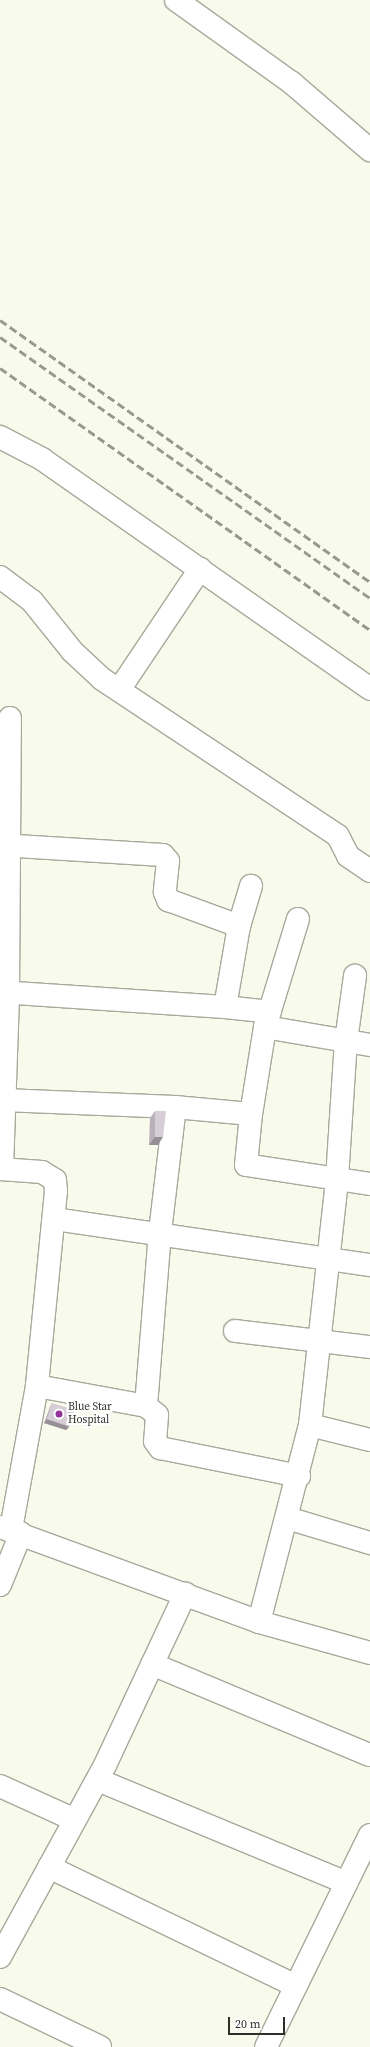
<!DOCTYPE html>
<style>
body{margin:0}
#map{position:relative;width:370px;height:2047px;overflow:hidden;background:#f8faec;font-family:"Source Serif 4",serif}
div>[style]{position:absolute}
.roads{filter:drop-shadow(1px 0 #a7a99b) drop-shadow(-1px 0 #a7a99b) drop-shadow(0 1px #a7a99b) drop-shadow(0 -1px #a7a99b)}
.minor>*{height:22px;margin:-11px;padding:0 11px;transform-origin:11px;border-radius:11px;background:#fff}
.rail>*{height:3px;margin-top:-1.5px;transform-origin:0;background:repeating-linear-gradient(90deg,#97998f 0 8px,transparent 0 12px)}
.wall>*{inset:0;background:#b9b0b9}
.shaded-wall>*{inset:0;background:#969096}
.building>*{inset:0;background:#d7cdd7;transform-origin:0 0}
.dots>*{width:11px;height:11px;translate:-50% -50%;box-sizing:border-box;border:2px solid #fff;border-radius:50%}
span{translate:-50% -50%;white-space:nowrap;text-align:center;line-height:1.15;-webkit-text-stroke:4px #fff;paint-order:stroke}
.poi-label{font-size:11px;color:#2e2f29}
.left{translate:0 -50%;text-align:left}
.scale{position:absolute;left:228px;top:2017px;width:57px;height:18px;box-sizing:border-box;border:2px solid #2e2f29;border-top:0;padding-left:5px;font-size:12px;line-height:14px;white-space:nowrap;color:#2e2f29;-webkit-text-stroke:3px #fff;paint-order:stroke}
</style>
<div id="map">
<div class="roads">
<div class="minor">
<i style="left:176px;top:0;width:143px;rotate:35.6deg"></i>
<i style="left:292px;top:83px;width:103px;rotate:40.7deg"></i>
<i style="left:0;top:437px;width:47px;rotate:27.6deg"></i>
<i style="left:42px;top:459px;width:401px;rotate:35deg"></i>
<i style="left:0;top:577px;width:40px;rotate:37deg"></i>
<i style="left:32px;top:601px;width:64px;rotate:51.3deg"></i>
<i style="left:72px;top:651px;width:41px;rotate:43deg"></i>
<i style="left:102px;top:679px;width:283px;rotate:33.6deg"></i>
<i style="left:338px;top:836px;width:22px;rotate:63deg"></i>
<i style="left:348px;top:856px;width:27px;rotate:34deg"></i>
<i style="left:119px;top:690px;width:146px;rotate:-56.2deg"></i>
<i style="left:0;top:845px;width:163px;rotate:3.5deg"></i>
<i style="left:163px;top:855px;width:8px;rotate:50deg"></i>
<i style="left:168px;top:861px;width:31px;rotate:96deg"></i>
<i style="left:165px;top:892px;width:9px;rotate:69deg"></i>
<i style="left:168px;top:900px;width:76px;rotate:20.1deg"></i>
<i style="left:298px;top:919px;width:113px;rotate:107deg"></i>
<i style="left:265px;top:1027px;width:88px;rotate:99.1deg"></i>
<i style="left:251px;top:1114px;width:51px;rotate:95.6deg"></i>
<i style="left:246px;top:1165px;width:125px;rotate:8.7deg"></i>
<i style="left:0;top:992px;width:225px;rotate:3.8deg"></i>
<i style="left:225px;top:1007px;width:45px;rotate:6.3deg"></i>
<i style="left:225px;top:1007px;width:82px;rotate:-80.2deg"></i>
<i style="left:239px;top:926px;width:42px;rotate:-73.3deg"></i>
<i style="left:265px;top:1027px;width:107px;rotate:9.7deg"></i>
<i style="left:3px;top:1100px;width:172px;rotate:2.3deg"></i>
<i style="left:175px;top:1107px;width:76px;rotate:5.3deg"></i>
<i style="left:0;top:1169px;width:42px;rotate:4.1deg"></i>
<i style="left:42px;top:1172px;width:15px;rotate:32deg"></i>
<i style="left:55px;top:1180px;width:11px;rotate:85deg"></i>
<i style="left:56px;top:1191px;width:196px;rotate:95.6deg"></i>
<i style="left:37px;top:1386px;width:145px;rotate:100.3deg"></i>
<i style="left:2px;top:1169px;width:176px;rotate:-88deg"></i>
<i style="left:8px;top:993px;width:275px;rotate:-89.6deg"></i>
<i style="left:54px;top:1219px;width:319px;rotate:8.3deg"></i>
<i style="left:235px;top:1331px;width:136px;rotate:6.8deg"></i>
<i style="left:37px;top:1386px;width:111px;rotate:10.4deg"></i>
<i style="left:146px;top:1406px;width:14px;rotate:39deg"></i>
<i style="left:157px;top:1415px;width:26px;rotate:94deg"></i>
<i style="left:155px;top:1441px;width:9px;rotate:54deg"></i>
<i style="left:160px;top:1448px;width:142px;rotate:11.4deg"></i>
<i style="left:146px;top:1406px;width:175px;rotate:-85.4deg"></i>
<i style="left:160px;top:1232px;width:126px;rotate:-83.2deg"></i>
<i style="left:310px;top:1425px;width:62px;rotate:14deg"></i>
<i style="left:287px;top:1518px;width:87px;rotate:16.8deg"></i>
<i style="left:0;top:1527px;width:276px;rotate:20.1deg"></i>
<i style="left:259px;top:1622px;width:115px;rotate:15.6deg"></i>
<i style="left:0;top:1585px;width:56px;rotate:-68deg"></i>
<i style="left:259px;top:1622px;width:203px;rotate:-75.5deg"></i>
<i style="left:310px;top:1425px;width:247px;rotate:-83.7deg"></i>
<i style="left:337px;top:1179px;width:138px;rotate:-86.3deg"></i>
<i style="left:346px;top:1041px;width:66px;rotate:-82.1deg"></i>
<i style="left:152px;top:1664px;width:236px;rotate:22.7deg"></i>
<i style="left:98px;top:1780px;width:269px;rotate:22.5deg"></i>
<i style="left:0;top:1786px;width:82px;rotate:24.4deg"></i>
<i style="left:49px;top:1867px;width:274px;rotate:25.7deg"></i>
<i style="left:0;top:1957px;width:221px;rotate:-61.3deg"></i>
<i style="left:106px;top:1763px;width:187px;rotate:-64.9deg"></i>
<i style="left:0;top:1999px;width:111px;rotate:25.6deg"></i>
<i style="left:266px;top:2047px;width:236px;rotate:-63.9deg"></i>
</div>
</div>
<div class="rail">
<i style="left:0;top:320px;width:453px;rotate:35.3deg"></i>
<i style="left:0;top:337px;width:453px;rotate:35.2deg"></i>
<i style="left:0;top:368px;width:453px;rotate:35.3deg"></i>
</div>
<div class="wall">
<i style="clip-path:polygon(155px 1111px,158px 1145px,149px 1145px,150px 1118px)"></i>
<i style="clip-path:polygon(52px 1403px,69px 1427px,66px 1430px,44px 1423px,50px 1407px)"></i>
</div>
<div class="shaded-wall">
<i style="clip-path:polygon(155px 1137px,163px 1137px,158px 1145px,149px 1145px)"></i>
<i style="clip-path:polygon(47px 1419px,69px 1427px,66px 1430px,44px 1423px)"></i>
</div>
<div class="building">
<i style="clip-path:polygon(155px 1111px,166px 1111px,163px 1137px,155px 1137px)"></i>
<i style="left:52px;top:1403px;width:24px;height:17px;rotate:17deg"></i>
</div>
<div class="dots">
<i style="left:59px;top:1414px;background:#933198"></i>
</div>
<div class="poi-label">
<span class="left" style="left:68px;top:1414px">Blue Star<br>Hospital</span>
</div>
<div class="scale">20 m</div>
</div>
